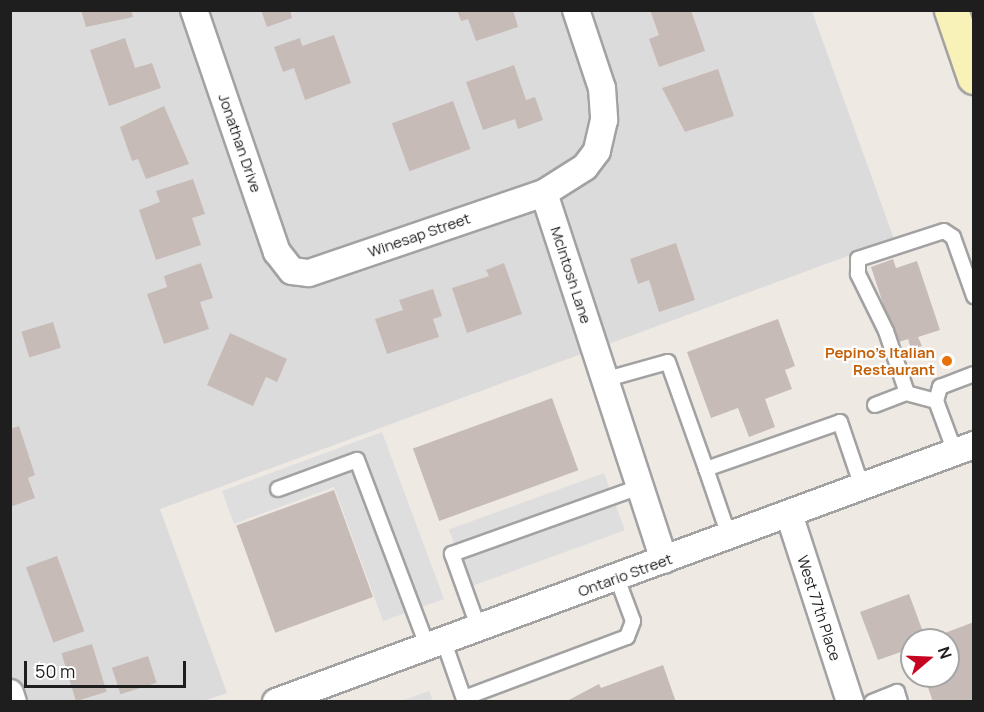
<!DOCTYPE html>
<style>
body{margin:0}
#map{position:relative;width:984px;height:712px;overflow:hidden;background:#efe9e4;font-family:Manrope,sans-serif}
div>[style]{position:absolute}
.residential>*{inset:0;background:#dcdbdb}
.parking>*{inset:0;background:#dedede;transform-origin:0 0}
.building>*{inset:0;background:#c6bbb7;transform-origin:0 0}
.roads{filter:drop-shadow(2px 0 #a2a2a2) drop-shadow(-2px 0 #a2a2a2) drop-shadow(0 2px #a2a2a2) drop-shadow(0 -2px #a2a2a2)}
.lane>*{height:14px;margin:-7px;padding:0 7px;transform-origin:7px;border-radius:7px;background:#fff}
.street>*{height:26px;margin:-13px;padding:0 13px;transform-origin:13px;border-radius:13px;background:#fff}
.secondary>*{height:33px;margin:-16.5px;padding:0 16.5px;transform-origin:16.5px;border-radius:16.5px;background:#f8f1b8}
.dots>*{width:16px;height:16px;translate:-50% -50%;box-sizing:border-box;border:3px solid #fff;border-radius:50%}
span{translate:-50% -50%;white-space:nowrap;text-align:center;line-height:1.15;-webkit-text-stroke:4.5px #fff;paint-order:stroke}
.street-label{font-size:15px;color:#1e1e1e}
.food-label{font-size:15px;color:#c56008;font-weight:700}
.right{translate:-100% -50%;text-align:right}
.frame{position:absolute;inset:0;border:12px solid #1e1e1e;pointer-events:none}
.north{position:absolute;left:900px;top:628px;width:60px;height:60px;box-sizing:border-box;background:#fff;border:2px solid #a5a5a5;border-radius:50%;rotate:71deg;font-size:16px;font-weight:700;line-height:24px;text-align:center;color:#1e1e1e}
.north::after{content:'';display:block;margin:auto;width:21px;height:27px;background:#c80322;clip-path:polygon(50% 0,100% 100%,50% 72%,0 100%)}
.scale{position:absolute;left:24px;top:661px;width:162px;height:27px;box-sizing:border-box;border:3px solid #1e1e1e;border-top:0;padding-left:8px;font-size:18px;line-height:21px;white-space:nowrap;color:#1e1e1e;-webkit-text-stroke:4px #fff;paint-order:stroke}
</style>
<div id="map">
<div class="residential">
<i style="clip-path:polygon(10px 11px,812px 11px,894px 239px,160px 509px,227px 693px,201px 702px,29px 701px,24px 688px,10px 693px)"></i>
</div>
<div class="parking">
<i style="clip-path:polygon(382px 432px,444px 599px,383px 621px,334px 487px,234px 524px,222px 491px)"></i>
<i style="left:604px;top:473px;width:61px;height:165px;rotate:70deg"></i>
<i style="clip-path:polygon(429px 691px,433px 701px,401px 701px)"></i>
</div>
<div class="building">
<i style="clip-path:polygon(81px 10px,131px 10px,133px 17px,86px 27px)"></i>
<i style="clip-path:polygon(261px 10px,290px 10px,292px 18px,267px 27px)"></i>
<i style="clip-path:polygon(457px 10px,513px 10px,518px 27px,476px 41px,468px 19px,461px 21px)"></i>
<i style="clip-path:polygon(650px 10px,691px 10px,705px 51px,659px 67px,649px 39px,659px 35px)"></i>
<i style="clip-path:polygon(334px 35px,351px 83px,305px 100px,294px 68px,283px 72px,274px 47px,300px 38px,302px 46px)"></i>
<i style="clip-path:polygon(125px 38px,135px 68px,152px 63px,161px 88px,109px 106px,90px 50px)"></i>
<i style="clip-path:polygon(514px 65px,526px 100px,535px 97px,543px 120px,518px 129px,515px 119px,483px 130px,466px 82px)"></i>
<i style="clip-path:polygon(718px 69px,734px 116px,685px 132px,662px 88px)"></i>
<i style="left:453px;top:101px;width:51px;height:65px;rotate:70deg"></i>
<i style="clip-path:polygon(164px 106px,189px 164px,146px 179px,138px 159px,132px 161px,120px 127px)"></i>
<i style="clip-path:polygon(193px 179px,205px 214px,192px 218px,201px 245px,156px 260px,139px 210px,160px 202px,156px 191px)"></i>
<i style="clip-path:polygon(676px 243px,695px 300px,659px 312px,649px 280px,638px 284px,630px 259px)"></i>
<i style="clip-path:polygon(893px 259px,896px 268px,917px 261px,940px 330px,918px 337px,922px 346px,911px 349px,908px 339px,896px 343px,871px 267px)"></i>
<i style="clip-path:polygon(201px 263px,213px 298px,200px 302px,209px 329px,164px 344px,147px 294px,167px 287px,164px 276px)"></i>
<i style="clip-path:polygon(504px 263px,522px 314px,467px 333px,452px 288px,489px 276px,486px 270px)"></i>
<i style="clip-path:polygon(433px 289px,442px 316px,433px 319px,439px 337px,387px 354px,375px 319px,403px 310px,399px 300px)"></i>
<i style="clip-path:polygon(778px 319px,795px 366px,785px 370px,792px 389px,765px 399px,775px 427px,749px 437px,738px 408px,711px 418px,687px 352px)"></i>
<i style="left:53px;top:322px;width:27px;height:33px;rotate:73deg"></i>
<i style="clip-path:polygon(230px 333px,287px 359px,277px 382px,266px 377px,253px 406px,207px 385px)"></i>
<i style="left:552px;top:398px;width:77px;height:148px;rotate:70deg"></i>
<i style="clip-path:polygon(19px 426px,35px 475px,28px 478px,35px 498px,10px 507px,10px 429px)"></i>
<i style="left:334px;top:490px;width:114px;height:104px;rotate:70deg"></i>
<i style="left:57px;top:556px;width:80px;height:33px;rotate:70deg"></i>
<i style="clip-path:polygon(909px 594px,926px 640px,912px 640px,912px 648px,878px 660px,860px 612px)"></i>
<i style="clip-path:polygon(974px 622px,974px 702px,933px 702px,924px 676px,948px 676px,948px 640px,926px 640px)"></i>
<i style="left:92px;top:644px;width:50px;height:32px;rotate:73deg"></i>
<i style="left:148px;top:656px;width:28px;height:38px;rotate:72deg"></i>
<i style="clip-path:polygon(663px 665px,676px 702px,565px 702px,599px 684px,601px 688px)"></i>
</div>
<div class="roads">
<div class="lane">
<i style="left:607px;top:379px;width:63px;rotate:-15.6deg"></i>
<i style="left:668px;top:362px;width:114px;rotate:70.4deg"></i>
<i style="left:936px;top:401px;width:30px;rotate:-165deg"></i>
<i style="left:907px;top:393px;width:65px;rotate:-108.7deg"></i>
<i style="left:886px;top:331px;width:64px;rotate:-116.2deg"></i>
<i style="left:858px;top:274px;width:15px;rotate:-90deg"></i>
<i style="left:858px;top:259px;width:90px;rotate:-18deg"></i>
<i style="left:944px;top:231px;width:11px;rotate:34deg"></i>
<i style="left:953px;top:237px;width:63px;rotate:70.4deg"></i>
<i style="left:875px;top:405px;width:34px;rotate:-21deg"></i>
<i style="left:955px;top:452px;width:54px;rotate:-110.4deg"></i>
<i style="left:936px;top:401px;width:15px;rotate:-74deg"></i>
<i style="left:940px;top:387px;width:36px;rotate:-21deg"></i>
<i style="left:278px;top:489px;width:84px;rotate:-20.2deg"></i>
<i style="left:357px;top:460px;width:201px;rotate:69.3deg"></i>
<i style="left:729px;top:536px;width:71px;rotate:-108.9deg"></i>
<i style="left:706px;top:469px;width:142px;rotate:-19.3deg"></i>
<i style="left:840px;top:422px;width:69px;rotate:71.3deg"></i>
<i style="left:479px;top:629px;width:80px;rotate:-109.8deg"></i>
<i style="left:452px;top:554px;width:202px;rotate:-19.7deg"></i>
<i style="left:444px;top:642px;width:64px;rotate:70.7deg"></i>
<i style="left:464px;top:698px;width:174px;rotate:-20.5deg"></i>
<i style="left:627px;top:637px;width:17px;rotate:-69deg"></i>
<i style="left:633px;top:621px;width:46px;rotate:-110.4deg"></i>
<i style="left:872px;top:702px;width:27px;rotate:-22deg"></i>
<i style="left:897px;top:692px;width:10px;rotate:73deg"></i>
</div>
<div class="street">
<i style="left:194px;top:10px;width:256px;rotate:71.1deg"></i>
<i style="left:277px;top:252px;width:24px;rotate:52deg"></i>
<i style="left:292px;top:271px;width:17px;rotate:7deg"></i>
<i style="left:309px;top:273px;width:248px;rotate:-18.8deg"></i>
<i style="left:576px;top:10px;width:82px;rotate:71.6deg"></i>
<i style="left:602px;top:88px;width:32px;rotate:86deg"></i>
<i style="left:604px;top:120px;width:32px;rotate:103deg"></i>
<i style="left:597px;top:151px;width:20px;rotate:127deg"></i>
<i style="left:585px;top:167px;width:49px;rotate:147.6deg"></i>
<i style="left:544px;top:193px;width:386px;rotate:71.9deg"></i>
<i style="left:789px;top:514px;width:198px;rotate:72deg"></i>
<i style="left:10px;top:693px;width:9px;rotate:72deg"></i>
<i style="left:276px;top:702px;width:744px;rotate:-20.21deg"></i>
</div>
<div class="secondary">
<i style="left:951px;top:10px;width:71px;rotate:71.1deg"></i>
</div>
</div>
<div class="dots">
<i style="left:947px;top:361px;background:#e8710a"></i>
</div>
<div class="street-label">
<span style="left:240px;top:143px;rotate:71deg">Jonathan Drive</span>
<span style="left:419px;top:235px;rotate:-19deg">Winesap Street</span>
<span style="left:571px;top:275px;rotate:72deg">Mclntosh Lane</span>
<span style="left:625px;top:575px;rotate:-20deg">Ontario Street</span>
<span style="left:819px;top:608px;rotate:72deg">West 77th Place</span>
</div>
<div class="food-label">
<span class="right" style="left:935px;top:361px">Pepino's Italian<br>Restaurant</span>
</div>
<div class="frame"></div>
<div class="north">N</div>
<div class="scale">50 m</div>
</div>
